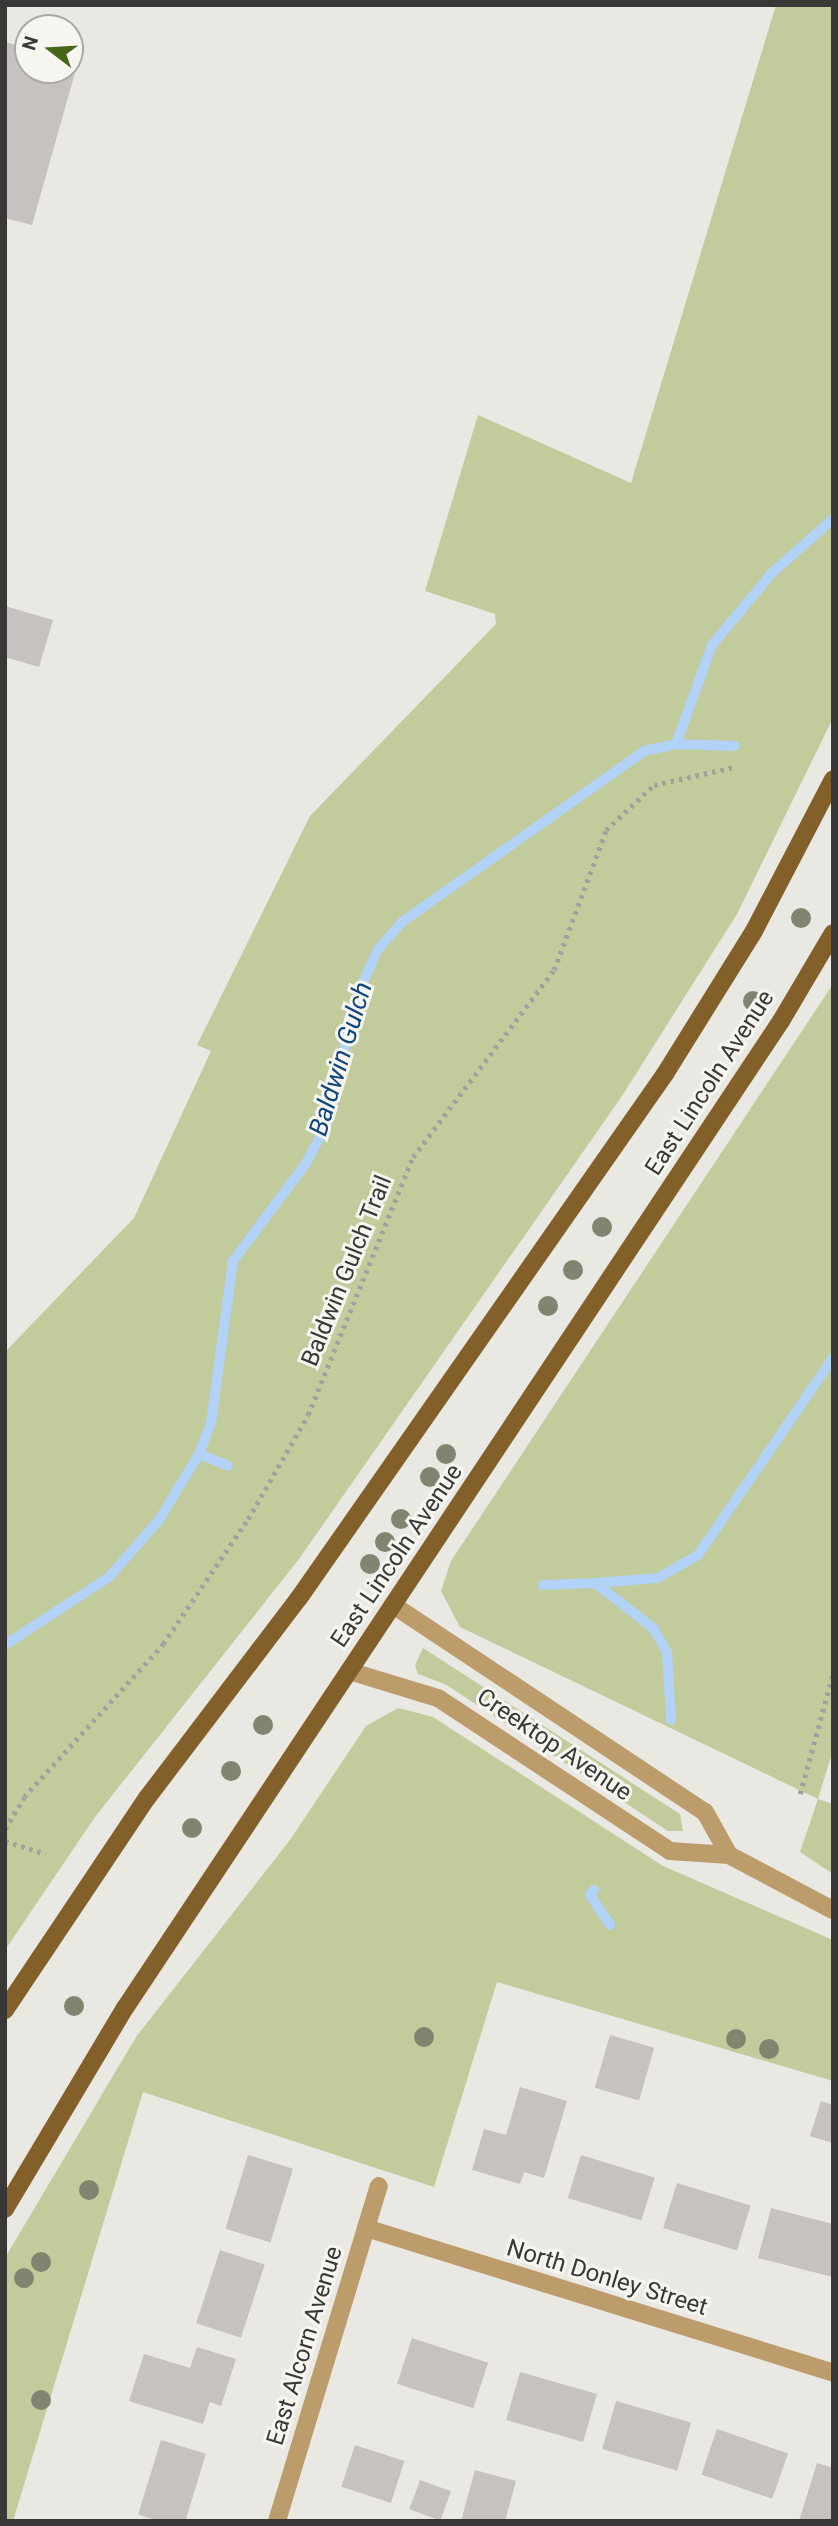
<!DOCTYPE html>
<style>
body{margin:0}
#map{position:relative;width:838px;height:2526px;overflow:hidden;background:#e9e8e3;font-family:Roboto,sans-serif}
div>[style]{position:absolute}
.green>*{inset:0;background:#c2cb9c}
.stream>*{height:10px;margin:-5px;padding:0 5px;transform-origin:5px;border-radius:5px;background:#b2d2f8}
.building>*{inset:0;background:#c7c1c0;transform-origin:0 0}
.path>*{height:4.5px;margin-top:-2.25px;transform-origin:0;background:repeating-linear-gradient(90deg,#a2a19d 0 3.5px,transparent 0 8.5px)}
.minor>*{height:18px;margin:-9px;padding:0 9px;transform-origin:9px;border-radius:9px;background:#bd9c6c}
.major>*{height:18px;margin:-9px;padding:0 9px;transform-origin:9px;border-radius:9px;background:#836029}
.trees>*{width:20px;height:20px;margin:-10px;border-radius:50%;background:#82846f}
span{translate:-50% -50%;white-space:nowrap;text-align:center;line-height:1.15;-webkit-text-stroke:6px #f7f5f0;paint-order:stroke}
.street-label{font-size:24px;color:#393836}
.water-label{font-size:26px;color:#0f467e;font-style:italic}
.frame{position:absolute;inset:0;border:7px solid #393836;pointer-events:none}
.north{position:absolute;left:14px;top:14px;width:70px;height:70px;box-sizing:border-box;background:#f7f5f0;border:2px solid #aba9a6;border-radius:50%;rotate:287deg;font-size:19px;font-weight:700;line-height:28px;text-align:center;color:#393836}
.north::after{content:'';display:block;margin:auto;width:24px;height:32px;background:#486518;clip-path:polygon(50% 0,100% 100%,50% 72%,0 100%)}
</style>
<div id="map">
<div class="green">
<i style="clip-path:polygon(776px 5px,833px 5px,833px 718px,737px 914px,622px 1096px,299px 1559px,95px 1817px,5px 1950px,5px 1352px,134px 1218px,211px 1051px,197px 1045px,310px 816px,496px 624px,495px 614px,425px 591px,478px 415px,631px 483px)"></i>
<i style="clip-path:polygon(833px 984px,833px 1750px,818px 1799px,833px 1804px,833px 1874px,800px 1852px,818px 1799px,460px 1627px,441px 1591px,451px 1561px)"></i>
<i style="clip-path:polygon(423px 1648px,680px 1814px,683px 1831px,668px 1831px,445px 1684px,418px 1674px,415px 1665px)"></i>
<i style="clip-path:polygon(398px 1708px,433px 1717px,663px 1866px,833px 1940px,833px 2081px,497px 1982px,434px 2187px,143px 2092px,13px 2521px,5px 2521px,5px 2258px,136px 2037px,290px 1840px,366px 1726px)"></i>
</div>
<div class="stream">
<i style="left:676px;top:744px;width:105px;rotate:-70deg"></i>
<i style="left:712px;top:645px;width:94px;rotate:-50.2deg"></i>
<i style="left:772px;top:573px;width:81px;rotate:-41.5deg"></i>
<i style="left:199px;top:1454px;width:31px;rotate:22deg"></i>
<i style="left:595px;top:1583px;width:63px;rotate:-4.5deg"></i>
<i style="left:658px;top:1578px;width:46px;rotate:-29.9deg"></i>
<i style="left:698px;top:1555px;width:239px;rotate:-55.6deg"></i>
<i style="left:543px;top:1585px;width:52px;rotate:-2.2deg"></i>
<i style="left:595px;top:1583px;width:73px;rotate:37.8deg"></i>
<i style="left:653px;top:1628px;width:28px;rotate:60deg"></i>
<i style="left:667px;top:1652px;width:68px;rotate:86.6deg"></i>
<i style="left:5px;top:1645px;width:124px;rotate:-33.2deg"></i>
<i style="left:109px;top:1577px;width:76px;rotate:-48.7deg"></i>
<i style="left:159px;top:1520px;width:77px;rotate:-58.8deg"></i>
<i style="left:199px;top:1454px;width:33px;rotate:-69deg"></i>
<i style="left:211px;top:1423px;width:163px;rotate:-82.3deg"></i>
<i style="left:233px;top:1261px;width:122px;rotate:-53.3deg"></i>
<i style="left:306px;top:1163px;width:44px;rotate:-61.7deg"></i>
<i style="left:327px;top:1124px;width:131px;rotate:-76.8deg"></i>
<i style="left:357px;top:996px;width:51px;rotate:-65.9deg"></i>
<i style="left:378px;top:949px;width:36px;rotate:-48deg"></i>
<i style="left:402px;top:922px;width:296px;rotate:-35.2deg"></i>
<i style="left:644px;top:751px;width:33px;rotate:-12deg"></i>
<i style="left:676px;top:744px;width:59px;rotate:1.9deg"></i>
<i style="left:594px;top:1890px;width:6px;rotate:129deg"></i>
<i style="left:590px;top:1895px;width:36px;rotate:56deg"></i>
</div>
<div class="building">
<i style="clip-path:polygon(5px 42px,28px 48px,28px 70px,70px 70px,70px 60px,78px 62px,32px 225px,5px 218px)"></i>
<i style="clip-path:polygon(5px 606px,53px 620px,39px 667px,5px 657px)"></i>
<i style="left:610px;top:2035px;width:46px;height:55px;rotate:16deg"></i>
<i style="clip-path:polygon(520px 2087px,567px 2101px,544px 2178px,524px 2172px,520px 2184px,472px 2170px,484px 2129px,506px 2135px)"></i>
<i style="clip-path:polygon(821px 2101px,833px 2105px,833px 2143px,810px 2136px)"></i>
<i style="left:248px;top:2155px;width:47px;height:77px;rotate:17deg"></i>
<i style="left:581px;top:2155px;width:77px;height:45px;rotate:17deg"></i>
<i style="left:677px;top:2183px;width:77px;height:47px;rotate:17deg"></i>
<i style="clip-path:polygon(771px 2208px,833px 2224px,833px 2277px,758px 2258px)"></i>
<i style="left:220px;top:2250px;width:47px;height:77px;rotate:18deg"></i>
<i style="left:412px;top:2338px;width:80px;height:48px;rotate:18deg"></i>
<i style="clip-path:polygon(197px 2347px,236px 2359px,221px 2406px,210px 2402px,203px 2424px,129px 2401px,144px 2354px,190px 2368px)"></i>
<i style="left:520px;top:2372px;width:80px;height:50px;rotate:16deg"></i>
<i style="left:616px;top:2401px;width:78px;height:50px;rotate:16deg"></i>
<i style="left:717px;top:2429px;width:75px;height:48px;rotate:19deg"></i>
<i style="left:161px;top:2440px;width:47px;height:78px;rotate:17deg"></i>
<i style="left:355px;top:2445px;width:52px;height:44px;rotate:18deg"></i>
<i style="clip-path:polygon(817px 2463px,833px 2468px,833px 2521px,799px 2521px)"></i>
<i style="clip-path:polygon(475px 2470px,516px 2481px,505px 2521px,461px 2521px)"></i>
<i style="left:420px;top:2480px;width:33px;height:31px;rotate:20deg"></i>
</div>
<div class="path">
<i style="left:800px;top:1794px;width:125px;rotate:-74.7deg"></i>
<i style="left:5px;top:1829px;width:37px;rotate:-59deg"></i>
<i style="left:24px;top:1797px;width:207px;rotate:-47.7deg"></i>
<i style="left:163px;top:1644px;width:151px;rotate:-55.8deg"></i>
<i style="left:248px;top:1519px;width:120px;rotate:-60deg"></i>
<i style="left:308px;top:1415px;width:279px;rotate:-67.9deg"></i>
<i style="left:413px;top:1157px;width:234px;rotate:-53deg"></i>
<i style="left:554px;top:970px;width:149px;rotate:-69.6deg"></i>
<i style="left:606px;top:830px;width:66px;rotate:-43.2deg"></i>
<i style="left:654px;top:785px;width:82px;rotate:-12.7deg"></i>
<i style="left:5px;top:1841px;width:43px;rotate:17.6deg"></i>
</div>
<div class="minor">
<i style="left:393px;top:1605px;width:374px;rotate:33.6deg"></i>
<i style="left:705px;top:1812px;width:49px;rotate:60.8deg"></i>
<i style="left:349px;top:1671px;width:93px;rotate:16.9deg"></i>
<i style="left:438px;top:1698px;width:278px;rotate:33.4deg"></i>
<i style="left:670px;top:1851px;width:59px;rotate:3.9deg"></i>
<i style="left:729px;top:1855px;width:118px;rotate:27.9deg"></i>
<i style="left:366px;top:2228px;width:489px;rotate:17.2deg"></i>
<i style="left:277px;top:2521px;width:350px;rotate:-73.1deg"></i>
</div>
<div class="major">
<i style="left:5px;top:2010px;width:255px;rotate:-56.2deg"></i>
<i style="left:147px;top:1798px;width:251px;rotate:-52.8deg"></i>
<i style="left:299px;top:1598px;width:639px;rotate:-55.07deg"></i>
<i style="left:665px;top:1074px;width:168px;rotate:-58.1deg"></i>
<i style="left:754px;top:931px;width:171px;rotate:-62.5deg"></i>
<i style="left:5px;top:2209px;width:234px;rotate:-59.2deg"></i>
<i style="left:125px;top:2008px;width:1185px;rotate:-56.39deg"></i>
<i style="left:781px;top:1021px;width:102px;rotate:-59.4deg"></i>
</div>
<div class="trees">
<i style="left:801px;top:918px"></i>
<i style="left:753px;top:1001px"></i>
<i style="left:602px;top:1227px"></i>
<i style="left:573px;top:1270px"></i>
<i style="left:548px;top:1306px"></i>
<i style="left:446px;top:1454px"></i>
<i style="left:430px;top:1477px"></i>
<i style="left:401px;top:1519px"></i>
<i style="left:385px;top:1542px"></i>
<i style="left:370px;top:1564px"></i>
<i style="left:263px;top:1725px"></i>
<i style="left:231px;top:1771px"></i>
<i style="left:192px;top:1828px"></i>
<i style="left:74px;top:2006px"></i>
<i style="left:424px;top:2037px"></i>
<i style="left:736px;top:2039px"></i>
<i style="left:769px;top:2049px"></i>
<i style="left:89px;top:2190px"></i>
<i style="left:41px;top:2262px"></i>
<i style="left:24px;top:2278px"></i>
<i style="left:41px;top:2400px"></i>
</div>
<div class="street-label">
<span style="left:710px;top:1083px;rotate:-57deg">East Lincoln Avenue</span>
<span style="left:347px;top:1271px;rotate:-68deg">Baldwin Gulch Trail</span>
<span style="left:397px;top:1556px;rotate:-56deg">East Lincoln Avenue</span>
<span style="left:554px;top:1745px;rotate:34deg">Creektop Avenue</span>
<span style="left:607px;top:2278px;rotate:17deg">North Donley Street</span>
<span style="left:305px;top:2346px;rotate:-73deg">East Alcorn Avenue</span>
</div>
<div class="water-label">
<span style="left:341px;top:1059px;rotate:-73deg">Baldwin Gulch</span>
</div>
<div class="frame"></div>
<div class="north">N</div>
</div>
